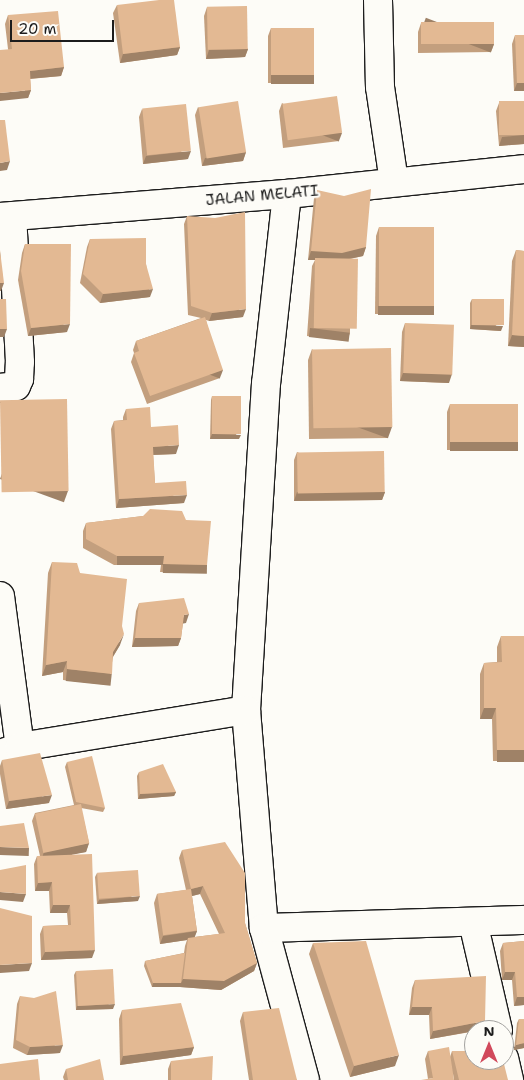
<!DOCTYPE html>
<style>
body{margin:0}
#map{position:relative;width:524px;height:1080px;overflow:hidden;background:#fdfcf7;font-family:"Shantell Sans",sans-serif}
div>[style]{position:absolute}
.roads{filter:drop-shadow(1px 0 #1c1c1c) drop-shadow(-1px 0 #1c1c1c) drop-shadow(0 1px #1c1c1c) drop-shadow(0 -1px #1c1c1c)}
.street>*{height:28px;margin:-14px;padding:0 14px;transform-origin:14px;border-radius:14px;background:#fdfcf7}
.wall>*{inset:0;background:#c39f7e}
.shaded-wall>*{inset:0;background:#9f8267;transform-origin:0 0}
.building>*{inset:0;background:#e3b993;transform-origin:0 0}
span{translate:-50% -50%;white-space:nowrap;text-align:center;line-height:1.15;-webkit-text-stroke:4.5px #fdfcf7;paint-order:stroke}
.street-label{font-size:15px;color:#1c1c1c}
.north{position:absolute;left:464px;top:1020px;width:50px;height:50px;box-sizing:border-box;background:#fdfcf7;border:1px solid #a3a29f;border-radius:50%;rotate:0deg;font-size:14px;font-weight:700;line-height:20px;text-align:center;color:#1c1c1c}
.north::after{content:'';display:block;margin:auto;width:18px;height:22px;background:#d1495b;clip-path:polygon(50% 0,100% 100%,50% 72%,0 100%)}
.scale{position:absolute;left:10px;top:20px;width:104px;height:22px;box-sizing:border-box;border:2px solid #1c1c1c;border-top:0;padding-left:6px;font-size:15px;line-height:18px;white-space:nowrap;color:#1c1c1c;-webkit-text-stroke:4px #fdfcf7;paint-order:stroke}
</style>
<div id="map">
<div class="roads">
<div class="street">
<i style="left:378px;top:0;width:87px;rotate:88.7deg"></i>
<i style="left:380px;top:87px;width:96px;rotate:81.6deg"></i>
<i style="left:287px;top:194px;width:190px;rotate:96.3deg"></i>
<i style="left:266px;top:383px;width:328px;rotate:93.5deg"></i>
<i style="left:246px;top:710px;width:219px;rotate:85.3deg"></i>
<i style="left:264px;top:928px;width:157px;rotate:74.9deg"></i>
<i style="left:0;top:217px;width:288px;rotate:-4.6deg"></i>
<i style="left:287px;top:194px;width:238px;rotate:-6deg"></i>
<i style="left:0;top:388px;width:16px;rotate:-7deg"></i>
<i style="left:16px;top:386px;width:8px;rotate:-67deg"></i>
<i style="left:19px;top:379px;width:17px;rotate:-87deg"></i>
<i style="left:20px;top:362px;width:146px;rotate:-93.1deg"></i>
<i style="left:0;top:596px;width:152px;rotate:82.5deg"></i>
<i style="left:0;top:754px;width:21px;rotate:-19deg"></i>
<i style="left:20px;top:747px;width:229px;rotate:-9.3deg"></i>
<i style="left:473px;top:922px;width:111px;rotate:77deg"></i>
<i style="left:264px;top:928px;width:260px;rotate:-1.8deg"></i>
<i style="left:504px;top:1058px;width:23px;rotate:77deg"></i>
</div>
</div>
<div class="wall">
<i style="clip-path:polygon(117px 5px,180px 47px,177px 55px,120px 63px,113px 13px)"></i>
<i style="clip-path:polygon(207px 7px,248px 49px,245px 57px,206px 59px,204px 16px)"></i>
<i style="clip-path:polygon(8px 15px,64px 67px,61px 76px,30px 79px,31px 90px,28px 98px,8px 49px,5px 24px)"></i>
<i style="clip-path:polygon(421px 23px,494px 44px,491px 52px,418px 53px,418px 32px)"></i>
<i style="clip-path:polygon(271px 28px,311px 83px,268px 83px,268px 36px)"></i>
<i style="clip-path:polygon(515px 35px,524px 91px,514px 91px,512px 44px)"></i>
<i style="clip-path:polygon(524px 101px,524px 144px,499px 146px,496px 111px,499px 103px)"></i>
<i style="clip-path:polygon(282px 103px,339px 141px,283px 148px,279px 111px)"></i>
<i style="clip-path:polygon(198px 107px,246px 152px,243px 161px,202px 166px,195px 115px)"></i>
<i style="clip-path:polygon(142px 109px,188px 159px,143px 164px,139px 117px)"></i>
<i style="clip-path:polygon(317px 190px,366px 247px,363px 256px,350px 259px,350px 333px,347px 341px,307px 336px,312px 266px,315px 260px,308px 260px,314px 198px)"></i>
<i style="clip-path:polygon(187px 216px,243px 317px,209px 321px,206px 320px,220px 378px,147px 404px,131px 362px,134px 353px,133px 350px,136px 341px,201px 318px,188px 315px,184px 224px)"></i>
<i style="clip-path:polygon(379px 227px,431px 314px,375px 314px,376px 236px)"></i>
<i style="clip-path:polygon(90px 239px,146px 264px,150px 297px,100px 303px,80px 283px,87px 247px)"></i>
<i style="clip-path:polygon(25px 244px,67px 332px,28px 336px,18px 280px,22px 253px)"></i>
<i style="clip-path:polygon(516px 250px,524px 251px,524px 347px,508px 346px,512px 261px)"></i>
<i style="clip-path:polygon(472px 299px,501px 331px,470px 329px,470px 303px)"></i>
<i style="clip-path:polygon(405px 323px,449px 383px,400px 381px,402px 332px)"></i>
<i style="clip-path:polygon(312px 349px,388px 438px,309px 439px,308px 360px)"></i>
<i style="clip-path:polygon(212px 396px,239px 439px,210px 439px,211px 400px)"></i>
<i style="clip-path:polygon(450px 404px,515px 450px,447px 450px,447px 412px)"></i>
<i style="clip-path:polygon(126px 409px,151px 427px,176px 454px,153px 455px,155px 483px,184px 503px,116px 508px,111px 429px,114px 421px,123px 420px,123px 417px)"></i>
<i style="clip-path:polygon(297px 452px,385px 492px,382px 500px,294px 501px,294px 460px)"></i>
<i style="clip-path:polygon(143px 516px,207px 565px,204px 573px,160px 572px,161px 565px,114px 565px,83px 548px,83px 531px,86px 523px)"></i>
<i style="clip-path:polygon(52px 562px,80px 573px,120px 645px,113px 657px,108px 685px,63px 680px,63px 672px,42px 676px,48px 573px)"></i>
<i style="clip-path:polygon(139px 603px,186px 623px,183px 623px,181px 638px,178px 646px,132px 647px,136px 611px)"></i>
<i style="clip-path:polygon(501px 636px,524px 761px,493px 761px,492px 719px,480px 719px,480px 674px,484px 663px,497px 662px,497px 647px)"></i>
<i style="clip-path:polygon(2px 760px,49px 803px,6px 809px,0 774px,0 766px)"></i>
<i style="clip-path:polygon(67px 762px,105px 808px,103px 812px,81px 808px,89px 843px,86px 852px,72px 854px,92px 958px,41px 960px,40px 934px,43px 926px,68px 925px,67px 913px,50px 913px,49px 891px,35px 891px,34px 864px,37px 856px,40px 856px,32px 821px,35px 813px,74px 805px,65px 767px)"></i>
<i style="clip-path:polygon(139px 772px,176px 792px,174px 796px,138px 799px,137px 776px)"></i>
<i style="clip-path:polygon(evenodd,182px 850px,245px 923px,257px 963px,254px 971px,221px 990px,180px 987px,152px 987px,144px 966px,145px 961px,184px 953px,185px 946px,187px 940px,160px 944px,154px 903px,157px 894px,186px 890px,179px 858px,182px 850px,200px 894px,219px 934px,194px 937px,197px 931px,192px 896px,200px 894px)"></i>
<i style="clip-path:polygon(97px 873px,138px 901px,97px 904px,95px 877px)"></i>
<i style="clip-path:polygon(524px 941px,524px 1005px,514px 1006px,512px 980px,502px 980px,500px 951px,503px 943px)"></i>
<i style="clip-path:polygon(313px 943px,395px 1066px,350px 1077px,309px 954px)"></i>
<i style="clip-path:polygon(76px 971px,113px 1009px,76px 1010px,74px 975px)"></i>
<i style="clip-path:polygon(415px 980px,482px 1030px,430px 1039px,429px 1015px,409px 1015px,412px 988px)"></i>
<i style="clip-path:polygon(20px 996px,60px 1053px,27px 1055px,13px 1048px,17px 1004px)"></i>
<i style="clip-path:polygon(122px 1010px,194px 1047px,191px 1055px,120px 1065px,119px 1019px)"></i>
<i style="clip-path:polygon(243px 1012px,297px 1080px,249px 1080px,240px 1021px)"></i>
<i style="clip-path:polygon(519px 1019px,524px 1048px,514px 1050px,517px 1023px)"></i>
<i style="clip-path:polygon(428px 1051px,450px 1057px,452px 1051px,508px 1080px,454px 1080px,453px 1074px,428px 1079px,425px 1059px)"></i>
<i style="clip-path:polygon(171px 1061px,212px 1080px,168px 1080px,168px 1069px)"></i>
<i style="clip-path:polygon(66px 1069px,104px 1080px,64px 1080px,63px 1077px)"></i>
</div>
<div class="shaded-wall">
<i style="left:494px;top:44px;width:9px;height:73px;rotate:111deg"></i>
<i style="clip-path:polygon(180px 47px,177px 55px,120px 63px,123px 54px)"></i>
<i style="clip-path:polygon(248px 49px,245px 57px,206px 59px,209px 50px)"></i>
<i style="clip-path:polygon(64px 67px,61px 76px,27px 79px,30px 71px)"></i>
<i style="left:271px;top:75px;width:43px;height:9px"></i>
<i style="clip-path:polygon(517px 83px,524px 83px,524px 91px,514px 91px)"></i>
<i style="clip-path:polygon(31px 90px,28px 98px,0 101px,0 93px)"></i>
<i style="left:342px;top:133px;width:9px;height:56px;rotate:111deg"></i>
<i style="clip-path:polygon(524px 135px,524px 144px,499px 146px,502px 137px)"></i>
<i style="clip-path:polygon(191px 151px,188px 159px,143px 164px,146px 156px)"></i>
<i style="clip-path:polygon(246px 152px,243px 161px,202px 166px,205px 158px)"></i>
<i style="clip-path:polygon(10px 161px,7px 170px,0 171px,0 163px)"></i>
<i style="clip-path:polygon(366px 247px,363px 256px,339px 261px,315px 258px,315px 260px,308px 260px,311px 251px)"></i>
<i style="clip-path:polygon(0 283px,4px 283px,1px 291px,0 291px)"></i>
<i style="clip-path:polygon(153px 289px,150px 297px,100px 303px,103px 294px)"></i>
<i style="left:378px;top:306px;width:56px;height:9px"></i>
<i style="clip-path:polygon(246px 309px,243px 317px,209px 321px,212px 313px)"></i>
<i style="clip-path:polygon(70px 324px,67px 332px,28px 336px,31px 328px)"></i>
<i style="clip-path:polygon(471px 325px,503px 326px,501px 331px,470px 329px)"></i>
<i style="left:310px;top:328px;width:40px;height:9px;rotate:7deg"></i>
<i style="clip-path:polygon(0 329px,7px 329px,4px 337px,0 337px)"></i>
<i style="clip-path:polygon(512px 335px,524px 336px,524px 347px,508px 346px)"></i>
<i style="left:223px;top:370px;width:9px;height:77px;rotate:111deg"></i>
<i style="clip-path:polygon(403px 373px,452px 374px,449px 383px,400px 381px)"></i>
<i style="left:392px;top:427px;width:12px;height:79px;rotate:110deg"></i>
<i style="clip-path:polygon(212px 434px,241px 435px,239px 439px,210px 439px)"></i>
<i style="left:450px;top:442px;width:68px;height:9px"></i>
<i style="clip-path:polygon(179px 445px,176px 454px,150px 455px,153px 447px)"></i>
<i style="left:68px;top:491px;width:12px;height:68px;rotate:110deg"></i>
<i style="clip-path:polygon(297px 492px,385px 492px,382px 500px,294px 501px)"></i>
<i style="clip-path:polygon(187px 495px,184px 503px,116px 508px,119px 499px)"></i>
<i style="left:117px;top:556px;width:47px;height:9px"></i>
<i style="left:163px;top:564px;width:44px;height:9px;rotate:1deg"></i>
<i style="clip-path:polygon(189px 614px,186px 623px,181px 624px,184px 615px)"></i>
<i style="clip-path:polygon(124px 634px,120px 645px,109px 663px,113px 652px)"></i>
<i style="clip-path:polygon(135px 638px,181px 638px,178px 646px,132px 647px)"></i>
<i style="clip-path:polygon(67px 661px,63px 672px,42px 676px,46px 665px)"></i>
<i style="left:67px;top:669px;width:45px;height:12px;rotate:6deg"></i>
<i style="clip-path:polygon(484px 708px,496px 708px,492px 719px,480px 719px)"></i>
<i style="left:497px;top:750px;width:27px;height:12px"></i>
<i style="clip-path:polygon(176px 792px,174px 796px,138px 799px,140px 794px)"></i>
<i style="clip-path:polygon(52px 795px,49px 803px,6px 809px,9px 801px)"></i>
<i style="clip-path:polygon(89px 843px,86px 852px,41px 861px,44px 852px)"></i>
<i style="left:0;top:847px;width:29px;height:8px;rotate:2deg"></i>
<i style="clip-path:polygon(52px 882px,49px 891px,35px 891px,38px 883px)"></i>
<i style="clip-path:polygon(203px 886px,200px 894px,188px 897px,191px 889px)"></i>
<i style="clip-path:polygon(0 892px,26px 894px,23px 902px,0 900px)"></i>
<i style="clip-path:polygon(140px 896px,138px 901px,97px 904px,99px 900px)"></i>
<i style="clip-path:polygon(53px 905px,70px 905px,67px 913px,50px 913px)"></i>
<i style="clip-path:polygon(197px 931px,194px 939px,188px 938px,187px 940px,160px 944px,163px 936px)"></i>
<i style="clip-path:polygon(95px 950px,92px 958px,41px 960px,45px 952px)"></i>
<i style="clip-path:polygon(32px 963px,29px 971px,0 973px,0 965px)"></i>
<i style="clip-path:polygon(257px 963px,254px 971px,221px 990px,180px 987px,152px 987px,153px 983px,181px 983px,183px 979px)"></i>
<i style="clip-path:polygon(505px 972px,515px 972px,512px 980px,502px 980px)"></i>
<i style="clip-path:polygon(517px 997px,524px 997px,524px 1005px,514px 1006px)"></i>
<i style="clip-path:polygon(115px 1004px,113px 1009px,76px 1010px,77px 1006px)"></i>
<i style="clip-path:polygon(412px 1007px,432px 1007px,429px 1015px,409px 1015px)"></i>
<i style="clip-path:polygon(485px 1021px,482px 1030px,474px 1030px,474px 1031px,430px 1039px,433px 1031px)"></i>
<i style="clip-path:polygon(524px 1043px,524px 1048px,514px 1050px,516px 1045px)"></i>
<i style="clip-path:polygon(63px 1045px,60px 1053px,27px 1055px,30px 1047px)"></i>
<i style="clip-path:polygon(194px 1047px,191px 1055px,120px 1065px,123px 1056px)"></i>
<i style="clip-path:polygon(399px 1055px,395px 1066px,350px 1077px,354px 1066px)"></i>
</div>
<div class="building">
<i style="clip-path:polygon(159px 0,174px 0,180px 47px,123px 54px,117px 5px)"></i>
<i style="left:247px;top:6px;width:43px;height:40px;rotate:89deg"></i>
<i style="clip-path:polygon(58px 11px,64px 67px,30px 71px,31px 90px,0 93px,0 50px,12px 49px,8px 15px)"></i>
<i style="left:494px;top:22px;width:22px;height:73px;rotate:90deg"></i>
<i style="left:271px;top:28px;width:43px;height:47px"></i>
<i style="clip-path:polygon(515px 35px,524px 35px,524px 83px,517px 83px)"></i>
<i style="left:337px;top:96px;width:37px;height:55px;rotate:82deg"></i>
<i style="left:238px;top:101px;width:52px;height:40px;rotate:81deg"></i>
<i style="left:524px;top:101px;width:34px;height:25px;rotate:90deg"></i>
<i style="left:186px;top:104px;width:47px;height:44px;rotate:84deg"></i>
<i style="clip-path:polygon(0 120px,5px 120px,10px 161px,0 163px)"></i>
<i style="clip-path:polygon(371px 189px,366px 247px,342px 253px,311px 251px,317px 190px,344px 196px)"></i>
<i style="clip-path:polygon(245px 212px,246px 309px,212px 313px,191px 306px,187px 216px,215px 218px)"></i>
<i style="left:379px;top:227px;width:55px;height:79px"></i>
<i style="clip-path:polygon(146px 238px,146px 264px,153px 289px,103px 294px,83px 274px,90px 239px)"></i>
<i style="clip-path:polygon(25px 244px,71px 244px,70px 324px,31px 328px,21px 271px)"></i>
<i style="clip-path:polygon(0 250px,4px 283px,0 283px)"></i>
<i style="clip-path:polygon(516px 250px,524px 251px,524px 336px,512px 335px)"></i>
<i style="left:315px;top:258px;width:43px;height:70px;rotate:1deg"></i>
<i style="clip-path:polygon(0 299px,6px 299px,7px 329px,0 329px)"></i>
<i style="left:472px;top:299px;width:32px;height:26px"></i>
<i style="clip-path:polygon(205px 317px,223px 370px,150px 396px,134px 353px,139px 351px,136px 341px)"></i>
<i style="left:405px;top:323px;width:49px;height:50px;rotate:2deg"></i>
<i style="left:391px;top:348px;width:79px;height:79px;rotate:89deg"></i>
<i style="left:212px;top:396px;width:29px;height:38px"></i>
<i style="left:67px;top:399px;width:92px;height:67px;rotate:89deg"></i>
<i style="left:450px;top:404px;width:68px;height:38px"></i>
<i style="clip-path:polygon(150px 407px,151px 427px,178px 425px,179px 445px,153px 447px,155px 483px,186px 481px,187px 495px,119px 499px,114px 421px,127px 420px,126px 409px)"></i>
<i style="left:384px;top:451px;width:41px;height:87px;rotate:89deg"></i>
<i style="clip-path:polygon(150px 509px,182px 511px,186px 520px,211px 521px,207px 565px,163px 564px,164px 556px,117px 556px,86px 539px,86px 523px,143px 516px)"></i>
<i style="clip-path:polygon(52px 562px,77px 563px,80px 573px,127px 579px,122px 626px,124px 634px,113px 652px,112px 674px,67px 669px,67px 661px,46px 665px)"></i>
<i style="clip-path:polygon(184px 598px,189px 614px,184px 615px,181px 638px,135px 638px,139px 603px)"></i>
<i style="clip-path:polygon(501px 636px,524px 636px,524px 750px,497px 750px,496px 708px,484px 708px,484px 663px,502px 662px)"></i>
<i style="clip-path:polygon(40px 753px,52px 795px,9px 801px,2px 760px)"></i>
<i style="clip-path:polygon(92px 756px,105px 808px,76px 802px,67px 762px)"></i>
<i style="clip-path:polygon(163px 764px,176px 792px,140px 794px,139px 772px)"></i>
<i style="left:81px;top:804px;width:40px;height:47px;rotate:78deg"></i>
<i style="clip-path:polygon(24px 823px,29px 848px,0 847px,0 826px)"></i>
<i style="clip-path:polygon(225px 842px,245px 873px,245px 923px,257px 963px,224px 981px,183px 979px,188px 938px,225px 933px,203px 886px,191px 889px,182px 850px)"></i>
<i style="clip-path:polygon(92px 854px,95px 950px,45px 952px,43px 926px,71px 925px,70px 905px,53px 905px,52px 882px,38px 883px,37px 856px)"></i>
<i style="clip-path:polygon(26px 865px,26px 894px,0 892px,0 870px)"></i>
<i style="left:138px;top:870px;width:26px;height:41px;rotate:86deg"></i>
<i style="left:191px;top:889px;width:42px;height:34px;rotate:82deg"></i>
<i style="clip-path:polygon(0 908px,32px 916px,32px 963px,0 965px)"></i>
<i style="clip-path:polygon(366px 941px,399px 1055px,354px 1066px,313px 943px)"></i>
<i style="clip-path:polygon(524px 941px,524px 997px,517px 997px,515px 972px,505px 972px,503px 943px)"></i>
<i style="clip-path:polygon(185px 953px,181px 983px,153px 983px,145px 961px)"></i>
<i style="left:113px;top:969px;width:35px;height:37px;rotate:87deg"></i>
<i style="clip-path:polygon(486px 976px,485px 1021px,433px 1031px,432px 1007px,412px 1007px,415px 980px)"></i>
<i style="clip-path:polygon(56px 991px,63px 1045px,30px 1047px,16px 1040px,20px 996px,34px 998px)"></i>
<i style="clip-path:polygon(181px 1003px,194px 1047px,123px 1056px,122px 1010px)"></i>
<i style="clip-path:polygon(279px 1008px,297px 1080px,253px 1080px,243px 1012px)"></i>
<i style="clip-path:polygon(519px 1019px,524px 1019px,524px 1043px,516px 1045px)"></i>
<i style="clip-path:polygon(449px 1047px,454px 1080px,421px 1080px,433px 1078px,428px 1051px)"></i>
<i style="clip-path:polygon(452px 1051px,474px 1051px,474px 1060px,503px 1060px,508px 1080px,459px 1080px)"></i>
<i style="clip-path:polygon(213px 1056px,212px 1080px,171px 1080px,171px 1061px)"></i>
<i style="clip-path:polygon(38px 1059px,40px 1080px,0 1080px,0 1064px)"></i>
<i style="clip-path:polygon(100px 1059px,104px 1080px,68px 1080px,66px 1069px)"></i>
</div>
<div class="street-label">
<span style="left:262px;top:196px;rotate:-5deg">JALAN MELATI</span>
</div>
<div class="north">N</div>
<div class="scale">20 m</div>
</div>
